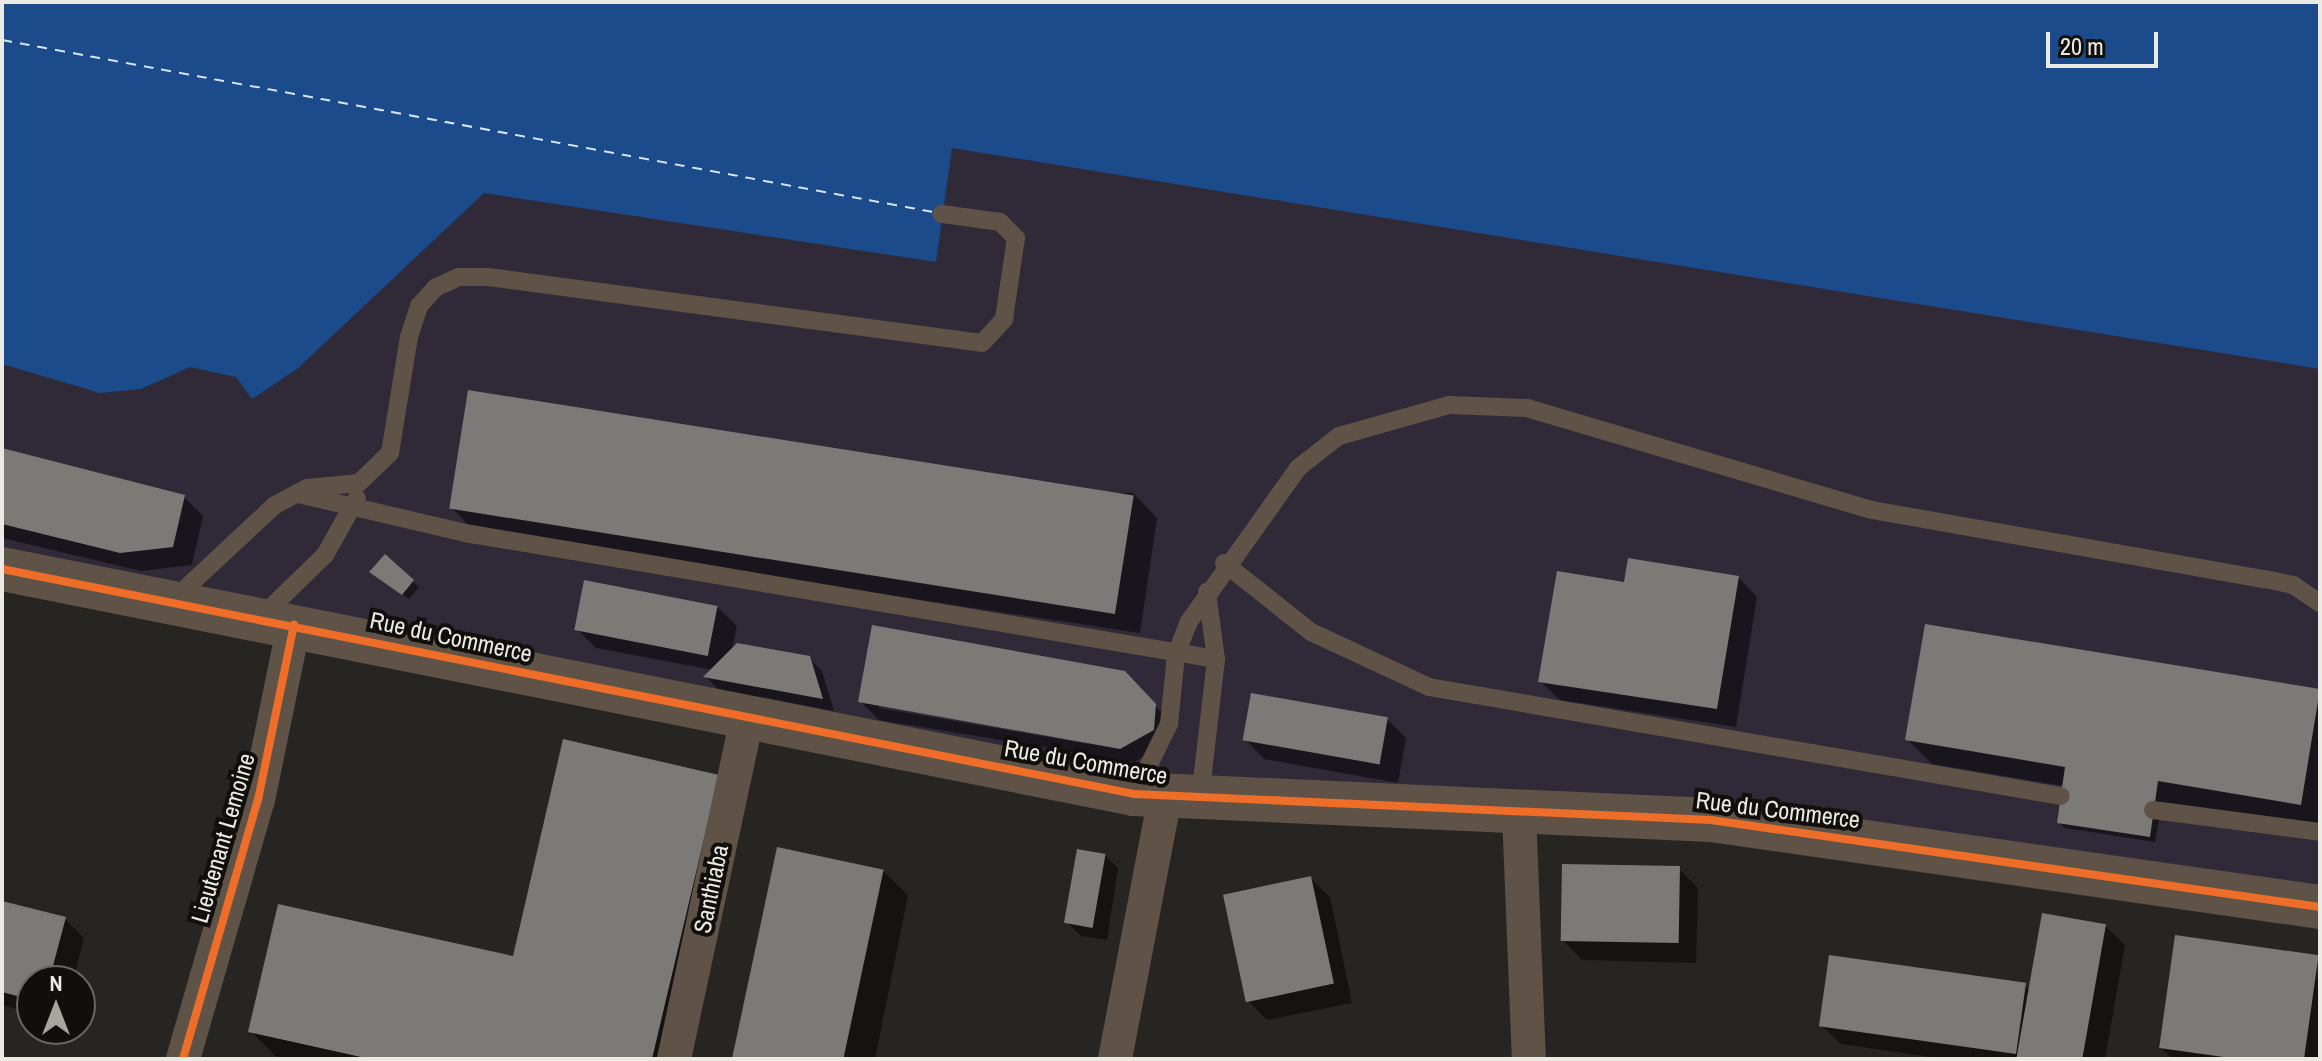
<!DOCTYPE html>
<style>
body{margin:0}
#map{position:relative;width:2322px;height:1061px;overflow:hidden;background:#272521;font-family:"Archivo Narrow",sans-serif}
div>[style]{position:absolute}
.industrial>*{inset:0;background:#302937}
.water>*{inset:0;background:#1b4b8b}
.shadow>*{inset:0;background:#0007}
.ferry>*{height:2px;margin-top:-1px;transform-origin:0;background:repeating-linear-gradient(90deg,#d6e4f8 0 10px,transparent 0 18px)}
.building>*{inset:0;background:#7c7a77;transform-origin:0 0}
.service>*{height:18px;margin:-9px;padding:0 9px;transform-origin:9px;border-radius:9px;background:#5f5246}
.minor>*{height:34px;margin:-17px;padding:0 17px;transform-origin:17px;border-radius:17px;background:#5f5246}
.tertiary>*{height:44px;margin:-22px;padding:0 22px;transform-origin:22px;border-radius:22px;background:#5f5246}
.cycleway>*{height:8px;margin:-4px;padding:0 4px;transform-origin:4px;border-radius:4px;background:#ee6e29}
span{translate:-50% -50%;white-space:nowrap;text-align:center;line-height:1.15;-webkit-text-stroke:8px #110f0c;paint-order:stroke}
.street-label{font-size:24px;color:#eceae5}
.frame{position:absolute;inset:0;border:4px solid #eceae5;pointer-events:none}
.north{position:absolute;left:16px;top:965px;width:80px;height:80px;box-sizing:border-box;background:#110f0c;border:2px solid #696763;border-radius:50%;rotate:0deg;font-size:22px;font-weight:700;line-height:32px;text-align:center;color:#eceae5}
.north::after{content:'';display:block;margin:auto;width:28px;height:36px;background:#a7a5a0;clip-path:polygon(50% 0,100% 100%,50% 72%,0 100%)}
.scale{position:absolute;left:2046px;top:32px;width:112px;height:36px;box-sizing:border-box;border:4px solid #eceae5;border-top:0;padding-left:10px;font-size:24px;line-height:28px;white-space:nowrap;color:#eceae5;-webkit-text-stroke:6px #110f0c;paint-order:stroke}
</style>
<div id="map">
<div class="industrial">
<i style="clip-path:polygon(2px 2px,2195px 2px,2320px 20px,2320px 907px,1793px 829px,1309px 807px,2px 569px)"></i>
</div>
<div class="water">
<i style="clip-path:polygon(2px 2px,2320px 2px,2320px 369px,952px 148px,936px 262px,484px 193px,297px 369px,252px 399px,236px 377px,190px 367px,141px 389px,100px 393px,2px 364px)"></i>
</div>
<div class="shadow">
<i style="clip-path:polygon(2px 451px,184px 497px,203px 516px,192px 565px,141px 571px,2px 538px)"></i>
<i style="clip-path:polygon(1133px 493px,1157px 518px,1140px 633px,476px 533px,452px 508px)"></i>
<i style="clip-path:polygon(385px 557px,419px 587px,409px 599px,372px 572px)"></i>
<i style="clip-path:polygon(1738px 577px,1757px 597px,1736px 727px,1560px 700px,1540px 681px,1626px 585px)"></i>
<i style="clip-path:polygon(717px 607px,737px 626px,732px 650px,809px 658px,822px 671px,834px 711px,718px 689px,706px 677px,713px 670px,596px 648px,577px 629px)"></i>
<i style="clip-path:polygon(1926px 626px,2320px 691px,2320px 828px,2162px 802px,2155px 842px,2065px 828px,2059px 822px,2064px 786px,1932px 764px,1907px 739px)"></i>
<i style="clip-path:polygon(evenodd,1124px 673px,1168px 719px,1167px 743px,1134px 762px,879px 720px,860px 701px,1124px 673px,879px 704px,1088px 740px,1088px 744px,879px 708px,879px 704px)"></i>
<i style="clip-path:polygon(1387px 719px,1406px 738px,1398px 783px,1264px 759px,1245px 739px)"></i>
<i style="clip-path:polygon(718px 777px,682px 1059px,290px 1059px,275px 1056px,251px 1031px,520px 960px)"></i>
<i style="clip-path:polygon(1105px 855px,1118px 868px,1107px 940px,1081px 936px,1067px 922px)"></i>
<i style="clip-path:polygon(1679px 869px,1698px 888px,1696px 963px,1582px 960px,1563px 940px)"></i>
<i style="clip-path:polygon(883px 871px,908px 895px,875px 1059px,736px 1059px)"></i>
<i style="clip-path:polygon(1310px 878px,1330px 897px,1352px 1003px,1267px 1020px,1248px 1001px)"></i>
<i style="clip-path:polygon(2px 903px,65px 919px,84px 938px,73px 981px,32px 981px,32px 1013px,2px 1005px)"></i>
<i style="clip-path:polygon(2105px 926px,2125px 945px,2105px 1059px,1944px 1059px,1841px 1044px,1821px 1025px,2025px 986px,2031px 991px)"></i>
<i style="clip-path:polygon(2317px 958px,2320px 1059px,2172px 1059px,2160px 1047px)"></i>
</div>
<div class="ferry">
<i style="left:2px;top:40px;width:947px;rotate:10.47deg"></i>
</div>
<div class="building">
<i style="left:468px;top:390px;width:674px;height:120px;rotate:9deg"></i>
<i style="clip-path:polygon(2px 448px,185px 495px,173px 547px,120px 553px,2px 524px)"></i>
<i style="clip-path:polygon(385px 554px,414px 580px,402px 595px,369px 572px)"></i>
<i style="clip-path:polygon(1628px 558px,1739px 576px,1717px 709px,1538px 682px,1557px 571px,1624px 582px)"></i>
<i style="left:584px;top:580px;width:136px;height:51px;rotate:11deg"></i>
<i style="clip-path:polygon(1925px 624px,2320px 689px,2301px 805px,2158px 781px,2150px 837px,2057px 823px,2065px 767px,1905px 740px)"></i>
<i style="clip-path:polygon(872px 625px,1125px 671px,1156px 704px,1154px 730px,1120px 749px,858px 702px)"></i>
<i style="clip-path:polygon(737px 643px,810px 656px,823px 699px,703px 677px)"></i>
<i style="left:1251px;top:693px;width:139px;height:48px;rotate:10deg"></i>
<i style="clip-path:polygon(563px 739px,719px 775px,652px 1059px,370px 1059px,248px 1032px,278px 904px,513px 956px)"></i>
<i style="left:777px;top:847px;width:109px;height:216px;rotate:12deg"></i>
<i style="left:1077px;top:849px;width:29px;height:75px;rotate:10deg"></i>
<i style="left:1562px;top:864px;width:118px;height:77px;rotate:1deg"></i>
<i style="left:1311px;top:876px;width:110px;height:90px;rotate:78deg"></i>
<i style="clip-path:polygon(2px 901px,66px 917px,49px 981px,32px 981px,32px 1000px,2px 992px)"></i>
<i style="left:2042px;top:913px;width:65px;height:148px;rotate:10deg"></i>
<i style="left:2175px;top:935px;width:145px;height:114px;rotate:8deg"></i>
<i style="left:1829px;top:955px;width:199px;height:72px;rotate:8deg"></i>
</div>
<div class="service">
<i style="left:298px;top:494px;width:171px;rotate:13.1deg"></i>
<i style="left:465px;top:533px;width:761px;rotate:9.52deg"></i>
<i style="left:1224px;top:563px;width:111px;rotate:38.4deg"></i>
<i style="left:1311px;top:632px;width:130px;rotate:25deg"></i>
<i style="left:1429px;top:687px;width:641px;rotate:9.79deg"></i>
<i style="left:173px;top:600px;width:139px;rotate:-43deg"></i>
<i style="left:275px;top:505px;width:36px;rotate:-28deg"></i>
<i style="left:307px;top:488px;width:52px;rotate:-5.5deg"></i>
<i style="left:359px;top:483px;width:43px;rotate:-44.1deg"></i>
<i style="left:390px;top:453px;width:118px;rotate:-80.7deg"></i>
<i style="left:409px;top:337px;width:33px;rotate:-72deg"></i>
<i style="left:419px;top:306px;width:24px;rotate:-48deg"></i>
<i style="left:435px;top:288px;width:26px;rotate:-25deg"></i>
<i style="left:459px;top:277px;width:29px"></i>
<i style="left:488px;top:277px;width:498px;rotate:7.6deg"></i>
<i style="left:982px;top:343px;width:33px;rotate:-47deg"></i>
<i style="left:1004px;top:319px;width:82px;rotate:-81.6deg"></i>
<i style="left:1016px;top:238px;width:23px;rotate:-135deg"></i>
<i style="left:1000px;top:222px;width:59px;rotate:-172.1deg"></i>
<i style="left:261px;top:617px;width:89px;rotate:-44.1deg"></i>
<i style="left:325px;top:555px;width:65px;rotate:-60.7deg"></i>
<i style="left:1136px;top:791px;width:75px;rotate:-63.8deg"></i>
<i style="left:1169px;top:724px;width:69px;rotate:-84.2deg"></i>
<i style="left:1176px;top:655px;width:34px;rotate:-69deg"></i>
<i style="left:1188px;top:623px;width:190px;rotate:-54.6deg"></i>
<i style="left:1298px;top:468px;width:52px;rotate:-38deg"></i>
<i style="left:1339px;top:436px;width:114px;rotate:-15.7deg"></i>
<i style="left:1449px;top:405px;width:78px;rotate:2.2deg"></i>
<i style="left:1527px;top:408px;width:360px;rotate:16.5deg"></i>
<i style="left:1872px;top:510px;width:399px;rotate:10deg"></i>
<i style="left:2265px;top:579px;width:29px;rotate:12deg"></i>
<i style="left:2293px;top:585px;width:32px;rotate:34deg"></i>
<i style="left:1200px;top:798px;width:140px;rotate:-83.4deg"></i>
<i style="left:1216px;top:659px;width:68px;rotate:-97.7deg"></i>
<i style="left:2153px;top:810px;width:168px;rotate:7.5deg"></i>
</div>
<div class="minor">
<i style="left:1519px;top:813px;width:246px;rotate:87.7deg"></i>
<i style="left:183px;top:1059px;width:270px;rotate:-73.9deg"></i>
<i style="left:258px;top:800px;width:179px;rotate:-78.4deg"></i>
<i style="left:674px;top:1059px;width:348px;rotate:-77.9deg"></i>
<i style="left:1115px;top:1059px;width:267px;rotate:-79.2deg"></i>
</div>
<div class="tertiary">
<i style="left:2px;top:569px;width:1154px;rotate:11.24deg"></i>
<i style="left:1134px;top:794px;width:578px;rotate:2.58deg"></i>
<i style="left:1711px;top:820px;width:615px;rotate:8.13deg"></i>
</div>
<div class="cycleway">
<i style="left:2px;top:569px;width:1154px;rotate:11.24deg"></i>
<i style="left:1134px;top:794px;width:578px;rotate:2.58deg"></i>
<i style="left:1711px;top:820px;width:615px;rotate:8.13deg"></i>
<i style="left:183px;top:1059px;width:270px;rotate:-73.9deg"></i>
<i style="left:258px;top:800px;width:179px;rotate:-78.4deg"></i>
</div>
<div class="street-label">
<span style="left:451px;top:637px;rotate:12deg">Rue du Commerce</span>
<span style="left:1086px;top:762px;rotate:10deg">Rue du Commerce</span>
<span style="left:1778px;top:810px;rotate:7deg">Rue du Commerce</span>
<span style="left:223px;top:838px;rotate:-74deg">Lieutenant Lemoine</span>
<span style="left:711px;top:889px;rotate:-78deg">Santhiaba</span>
</div>
<div class="frame"></div>
<div class="north">N</div>
<div class="scale">20 m</div>
</div>
